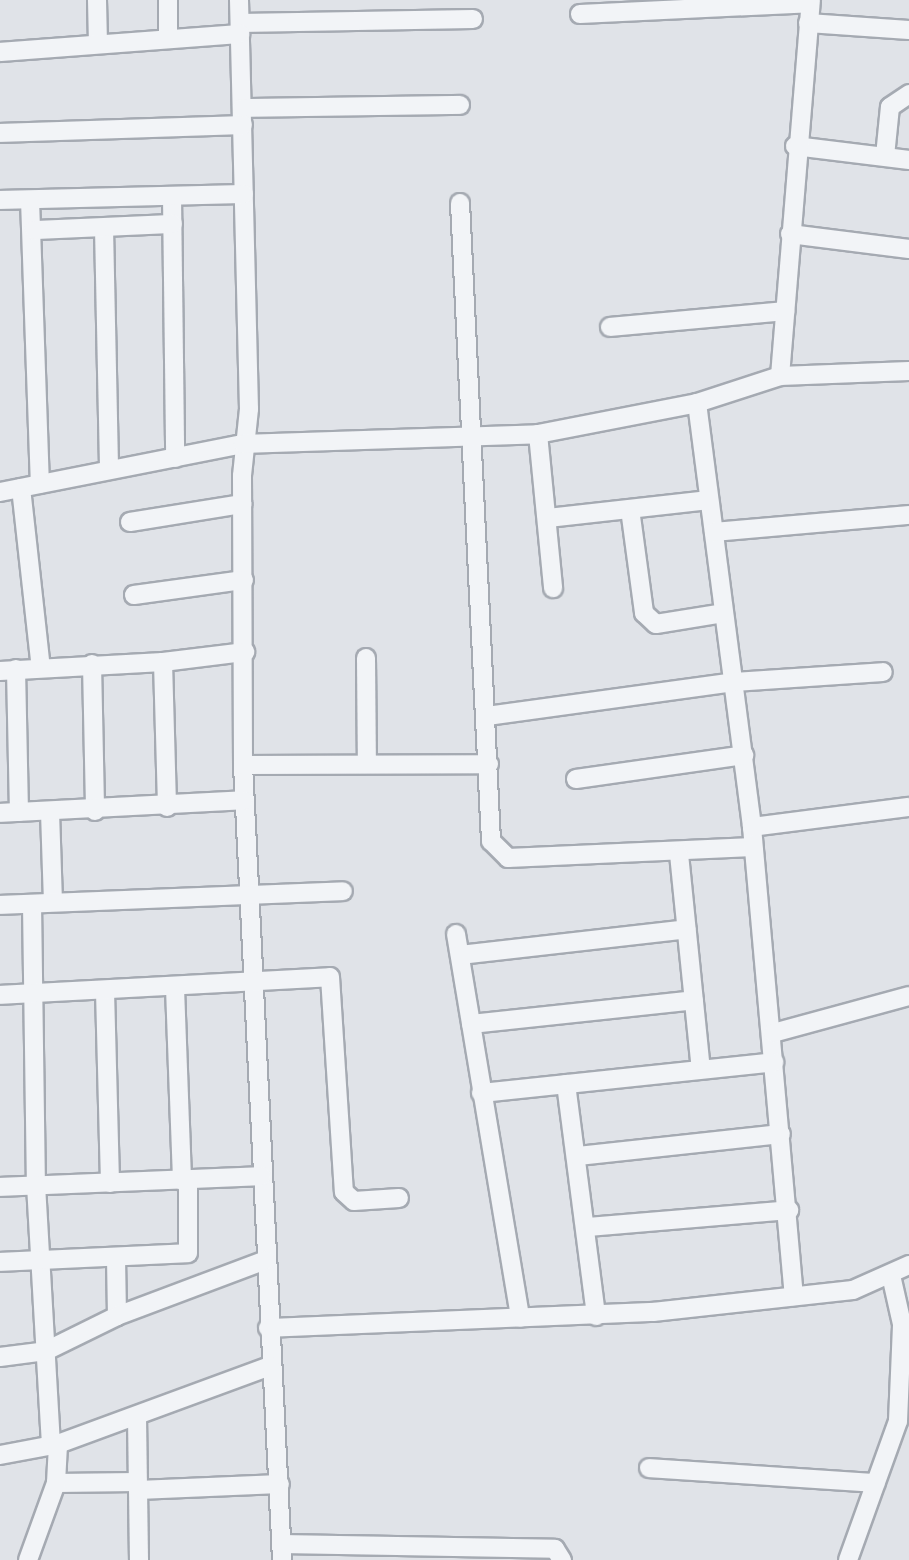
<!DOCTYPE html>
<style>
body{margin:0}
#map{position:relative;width:909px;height:1560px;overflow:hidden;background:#e0e3e8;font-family:Raleway,sans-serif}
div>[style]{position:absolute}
.roads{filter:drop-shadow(2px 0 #a5aab2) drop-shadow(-2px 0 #a5aab2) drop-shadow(0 2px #a5aab2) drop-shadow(0 -2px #a5aab2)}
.minor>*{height:18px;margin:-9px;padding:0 9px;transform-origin:9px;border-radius:9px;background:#f2f4f7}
span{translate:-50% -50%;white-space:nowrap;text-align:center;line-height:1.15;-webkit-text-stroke:5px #eff2f6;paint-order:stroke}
</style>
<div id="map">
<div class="roads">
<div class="minor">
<i style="left:97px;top:0;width:43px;rotate:88.7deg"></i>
<i style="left:168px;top:0;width:38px;rotate:90deg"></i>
<i style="left:239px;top:0;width:409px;rotate:88.6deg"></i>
<i style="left:249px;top:409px;width:67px;rotate:96deg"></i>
<i style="left:242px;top:476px;width:289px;rotate:89.8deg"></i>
<i style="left:243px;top:765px;width:796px;rotate:87.19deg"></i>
<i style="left:580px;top:14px;width:230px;rotate:-2.7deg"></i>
<i style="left:240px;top:23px;width:233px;rotate:-1deg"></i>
<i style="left:808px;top:23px;width:101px;rotate:4deg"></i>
<i style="left:0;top:52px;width:241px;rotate:-4.3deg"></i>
<i style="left:242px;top:108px;width:218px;rotate:-0.8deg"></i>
<i style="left:0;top:133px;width:243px;rotate:-1.9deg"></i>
<i style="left:795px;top:146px;width:115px;rotate:7deg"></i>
<i style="left:885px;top:156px;width:49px;rotate:-84.2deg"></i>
<i style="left:890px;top:107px;width:23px;rotate:-34deg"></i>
<i style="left:172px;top:197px;width:261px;rotate:89.3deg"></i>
<i style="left:0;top:200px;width:244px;rotate:-1.4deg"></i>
<i style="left:30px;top:200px;width:284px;rotate:88deg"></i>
<i style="left:460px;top:203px;width:639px;rotate:87.22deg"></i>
<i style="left:491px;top:841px;width:24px;rotate:45deg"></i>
<i style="left:508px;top:858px;width:245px;rotate:-2.6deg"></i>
<i style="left:104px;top:228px;width:241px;rotate:88.8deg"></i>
<i style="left:34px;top:230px;width:139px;rotate:-2.5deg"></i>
<i style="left:790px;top:234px;width:120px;rotate:7.2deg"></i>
<i style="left:610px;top:327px;width:176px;rotate:-5.2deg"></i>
<i style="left:780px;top:376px;width:377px;rotate:-85.3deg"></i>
<i style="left:697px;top:403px;width:428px;rotate:82.6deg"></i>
<i style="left:752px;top:827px;width:471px;rotate:84.9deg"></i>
<i style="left:538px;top:434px;width:155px;rotate:84.4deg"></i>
<i style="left:21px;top:488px;width:181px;rotate:83.7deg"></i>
<i style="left:0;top:492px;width:248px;rotate:-11.2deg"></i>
<i style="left:243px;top:444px;width:295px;rotate:-1.9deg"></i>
<i style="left:538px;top:434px;width:162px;rotate:-11deg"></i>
<i style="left:697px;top:403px;width:87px;rotate:-18deg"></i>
<i style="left:780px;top:376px;width:129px;rotate:-2.2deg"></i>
<i style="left:630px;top:509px;width:105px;rotate:82.3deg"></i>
<i style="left:644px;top:613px;width:16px;rotate:43deg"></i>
<i style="left:656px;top:624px;width:68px;rotate:-9.3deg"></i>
<i style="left:548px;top:518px;width:162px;rotate:-6.4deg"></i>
<i style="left:130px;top:522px;width:114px;rotate:-9.1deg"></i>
<i style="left:714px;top:532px;width:196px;rotate:-5deg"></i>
<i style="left:134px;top:595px;width:111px;rotate:-7.8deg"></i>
<i style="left:366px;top:658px;width:106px;rotate:89.5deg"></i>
<i style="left:163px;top:662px;width:83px;rotate:-7deg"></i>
<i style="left:92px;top:664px;width:147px;rotate:88.8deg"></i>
<i style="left:16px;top:669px;width:143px;rotate:88.8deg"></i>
<i style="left:0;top:671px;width:163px;rotate:-3.2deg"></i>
<i style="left:163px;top:662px;width:145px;rotate:88.4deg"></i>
<i style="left:487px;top:716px;width:249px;rotate:-7.8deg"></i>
<i style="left:734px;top:682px;width:149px;rotate:-3.8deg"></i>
<i style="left:243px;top:765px;width:246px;rotate:-0.2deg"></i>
<i style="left:576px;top:779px;width:170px;rotate:-8.1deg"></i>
<i style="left:50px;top:812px;width:90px;rotate:88.1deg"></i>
<i style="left:0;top:813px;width:244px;rotate:-3deg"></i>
<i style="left:752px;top:827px;width:158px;rotate:-7.3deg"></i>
<i style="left:679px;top:854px;width:216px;rotate:84.2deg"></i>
<i style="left:32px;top:904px;width:281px;rotate:89.2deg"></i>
<i style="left:36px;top:1185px;width:261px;rotate:86.7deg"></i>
<i style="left:0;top:905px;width:343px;rotate:-2.3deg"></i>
<i style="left:456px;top:934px;width:389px;rotate:80.5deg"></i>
<i style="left:460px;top:955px;width:228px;rotate:-6.5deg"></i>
<i style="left:175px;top:988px;width:193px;rotate:87.9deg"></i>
<i style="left:105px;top:991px;width:192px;rotate:88.5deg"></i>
<i style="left:0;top:995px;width:330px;rotate:-3.1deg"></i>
<i style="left:330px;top:977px;width:215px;rotate:86.3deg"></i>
<i style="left:344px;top:1192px;width:13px;rotate:42deg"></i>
<i style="left:354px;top:1201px;width:45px;rotate:-3.8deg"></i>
<i style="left:471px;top:1024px;width:224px;rotate:-6.1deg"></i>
<i style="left:773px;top:1033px;width:141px;rotate:-15.2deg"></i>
<i style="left:566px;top:1084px;width:234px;rotate:82.6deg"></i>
<i style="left:481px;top:1093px;width:295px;rotate:-6deg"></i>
<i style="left:578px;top:1156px;width:204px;rotate:-6.2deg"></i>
<i style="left:0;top:1187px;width:262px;rotate:-2.4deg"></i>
<i style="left:588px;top:1227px;width:202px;rotate:-4.8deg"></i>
<i style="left:116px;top:1258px;width:58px;rotate:89deg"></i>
<i style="left:0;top:1262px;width:188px;rotate:-2.7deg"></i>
<i style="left:188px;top:1253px;width:72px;rotate:-90deg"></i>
<i style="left:268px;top:1328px;width:385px;rotate:-2.4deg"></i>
<i style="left:653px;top:1312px;width:201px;rotate:-6.3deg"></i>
<i style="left:853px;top:1290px;width:61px;rotate:-24.1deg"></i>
<i style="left:0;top:1357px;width:46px;rotate:-7.4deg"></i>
<i style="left:46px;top:1351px;width:79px;rotate:-26.2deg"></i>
<i style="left:117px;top:1316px;width:159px;rotate:-20.6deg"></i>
<i style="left:137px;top:1417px;width:143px;rotate:89.2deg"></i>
<i style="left:0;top:1455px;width:59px;rotate:-10.7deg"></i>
<i style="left:58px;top:1444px;width:226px;rotate:-20.2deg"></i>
<i style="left:649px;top:1468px;width:227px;rotate:3.8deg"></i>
<i style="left:56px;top:1483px;width:81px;rotate:-0.7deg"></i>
<i style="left:138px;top:1490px;width:142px;rotate:-2.4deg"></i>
<i style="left:281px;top:1544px;width:274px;rotate:1deg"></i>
<i style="left:555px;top:1549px;width:13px;rotate:58deg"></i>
<i style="left:28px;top:1560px;width:82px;rotate:-70deg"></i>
<i style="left:56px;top:1483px;width:39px;rotate:-87deg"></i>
<i style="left:848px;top:1560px;width:148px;rotate:-70.2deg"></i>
<i style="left:898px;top:1421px;width:97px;rotate:-87.6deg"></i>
<i style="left:902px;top:1324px;width:50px;rotate:-102.7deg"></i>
</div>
</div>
</div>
